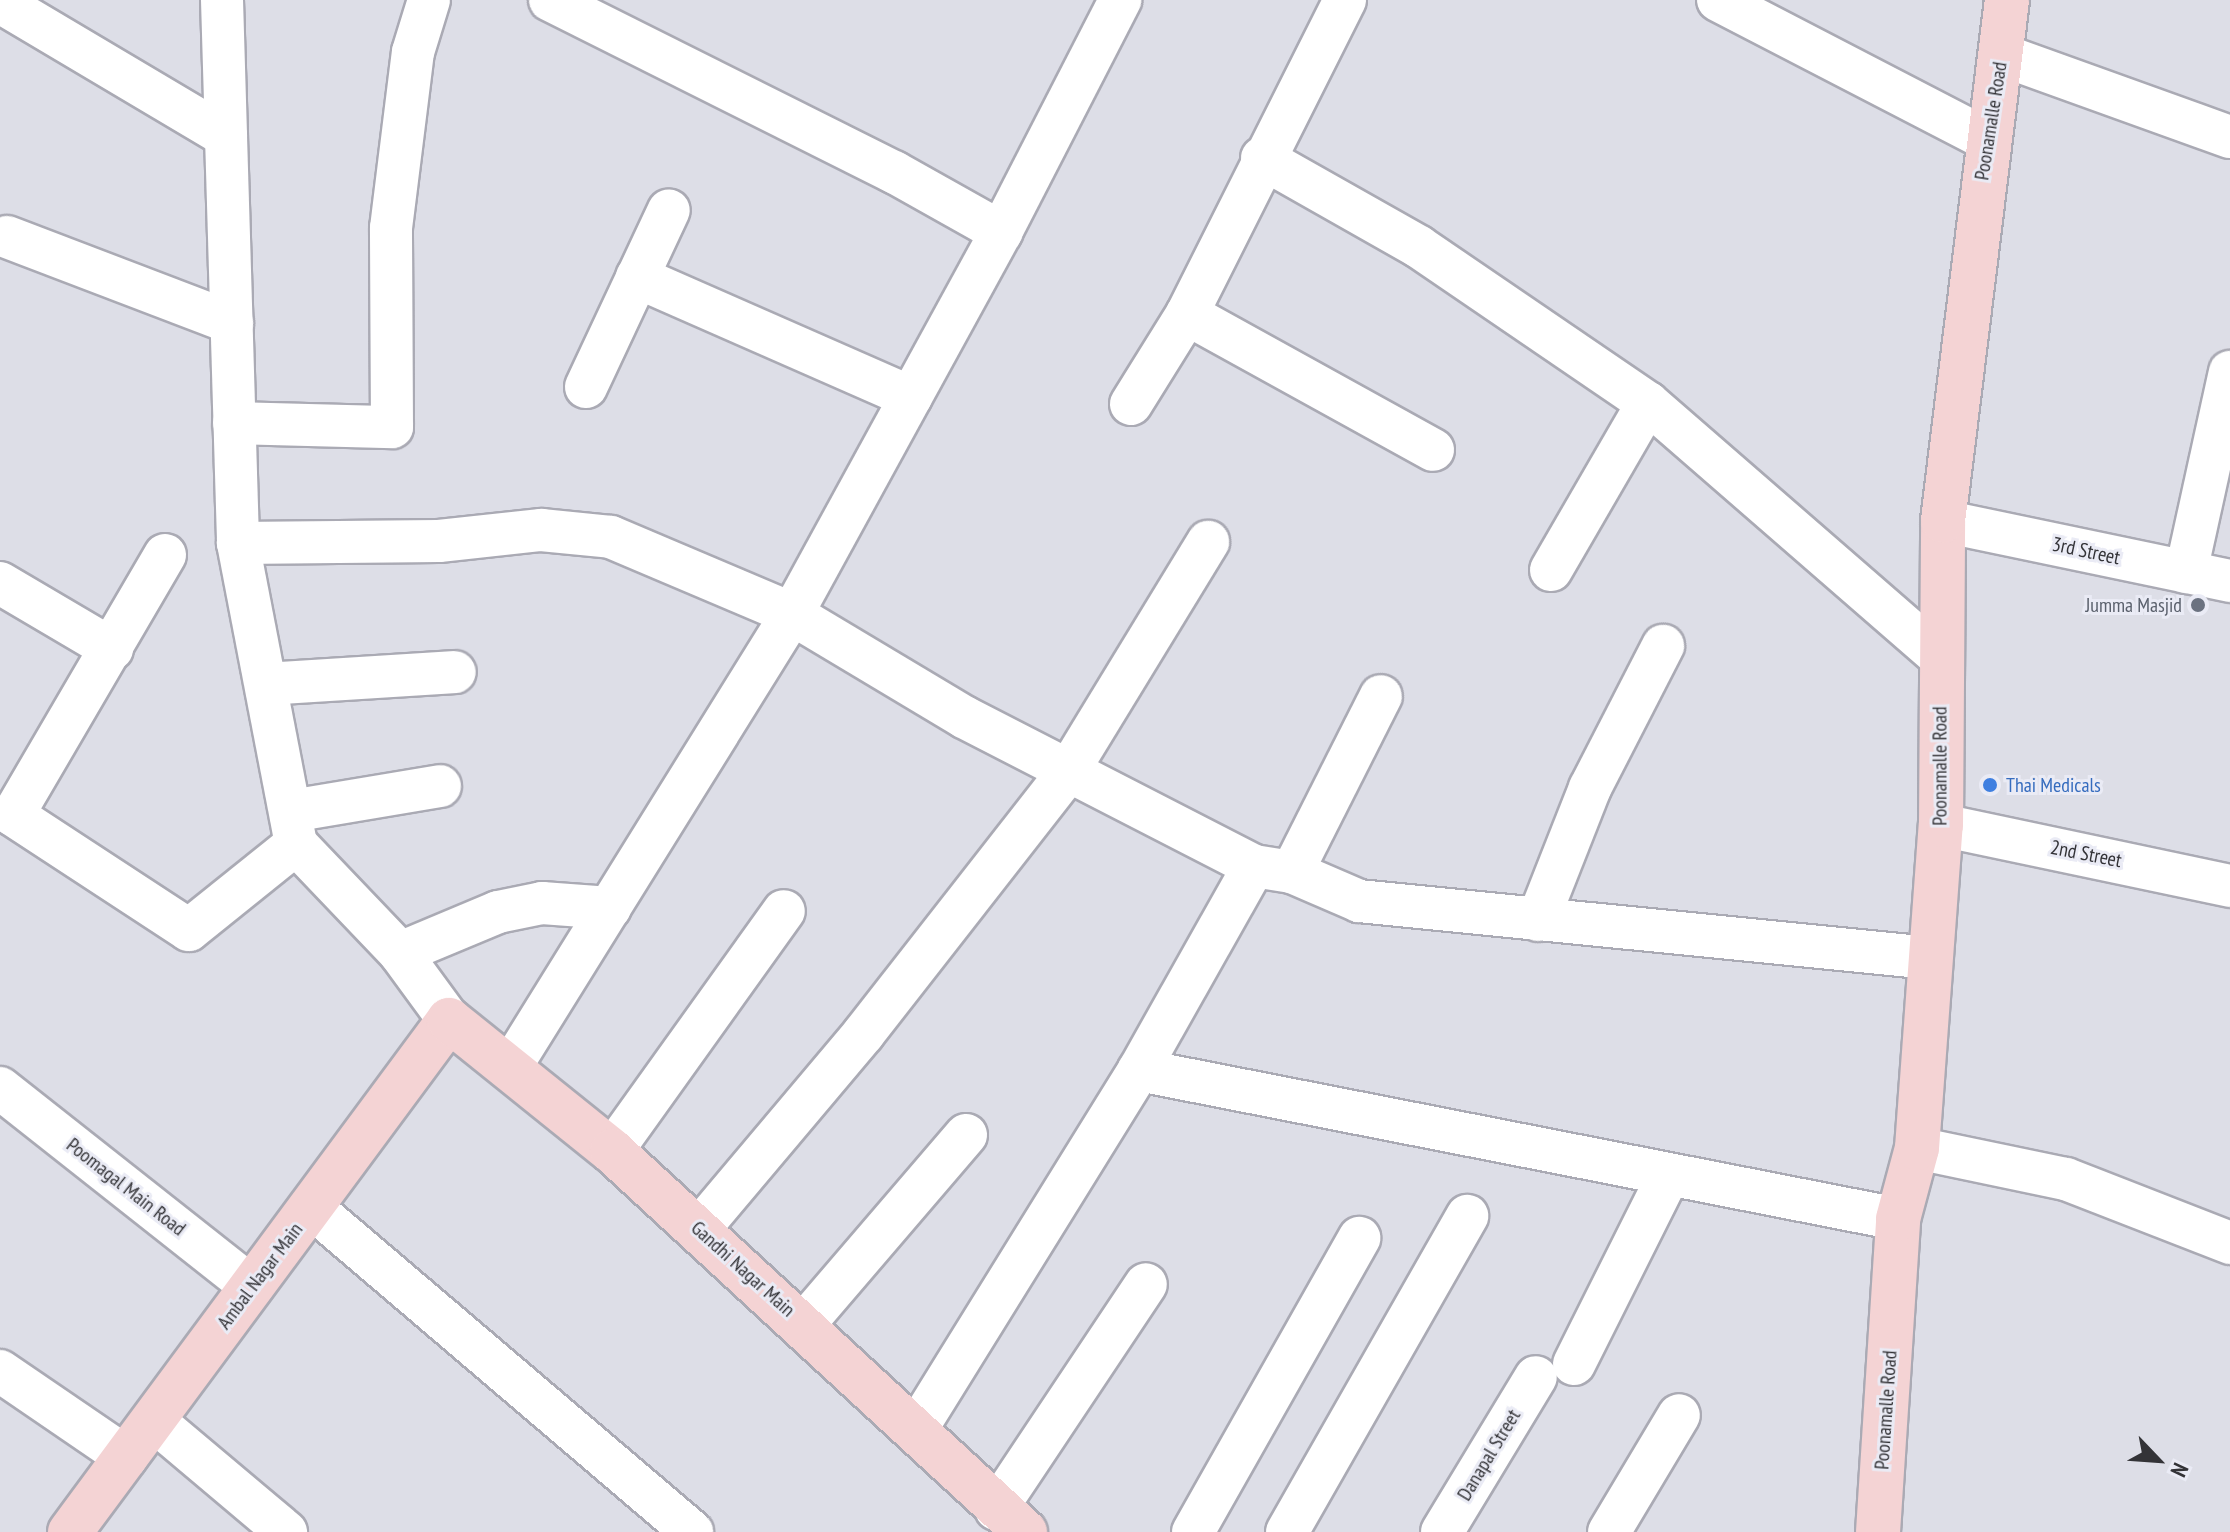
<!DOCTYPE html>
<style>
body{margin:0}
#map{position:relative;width:2230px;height:1532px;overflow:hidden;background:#dddee7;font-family:"PT Sans Narrow",sans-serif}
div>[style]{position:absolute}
.roads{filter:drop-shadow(2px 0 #aaaab4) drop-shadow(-2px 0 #aaaab4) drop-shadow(0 2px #aaaab4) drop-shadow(0 -2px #aaaab4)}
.street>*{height:42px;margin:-21px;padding:0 21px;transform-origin:21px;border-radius:21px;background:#fff}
.secondary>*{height:44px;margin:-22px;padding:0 22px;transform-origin:22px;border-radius:22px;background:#f4d3d4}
.dots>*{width:22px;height:22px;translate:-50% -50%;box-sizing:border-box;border:4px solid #eaebf5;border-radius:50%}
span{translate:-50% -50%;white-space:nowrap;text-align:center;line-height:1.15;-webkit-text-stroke:6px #eaebf5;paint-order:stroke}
.street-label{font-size:20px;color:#333337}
.worship-label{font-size:20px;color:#5b616d}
.right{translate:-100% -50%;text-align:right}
.shop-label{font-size:20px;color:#366cbe}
.left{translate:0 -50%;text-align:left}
.north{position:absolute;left:2118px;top:1420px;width:80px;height:80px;-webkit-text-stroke:6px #eaebf5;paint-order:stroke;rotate:115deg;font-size:22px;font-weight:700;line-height:32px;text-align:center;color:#333337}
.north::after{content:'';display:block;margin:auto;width:28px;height:36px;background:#333337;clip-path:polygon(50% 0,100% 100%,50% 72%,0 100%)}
</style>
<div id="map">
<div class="roads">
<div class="street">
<i style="left:222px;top:0;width:136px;rotate:88.3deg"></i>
<i style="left:550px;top:0;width:385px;rotate:26.6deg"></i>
<i style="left:894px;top:172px;width:123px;rotate:29.3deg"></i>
<i style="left:1345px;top:0;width:352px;rotate:116.7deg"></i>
<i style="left:1187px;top:314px;width:281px;rotate:28.9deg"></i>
<i style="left:1718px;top:0;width:302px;rotate:27.4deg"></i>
<i style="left:0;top:2px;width:263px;rotate:30.7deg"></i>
<i style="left:226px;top:136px;width:407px;rotate:88.3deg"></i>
<i style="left:238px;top:543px;width:307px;rotate:79.1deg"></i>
<i style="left:296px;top:844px;width:151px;rotate:46.3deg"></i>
<i style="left:400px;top:953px;width:83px;rotate:53.8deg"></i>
<i style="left:2002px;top:55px;width:242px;rotate:19.8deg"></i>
<i style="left:1262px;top:158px;width:180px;rotate:29.5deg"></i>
<i style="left:1419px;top:247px;width:277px;rotate:34.3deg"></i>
<i style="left:1648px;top:403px;width:386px;rotate:41deg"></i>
<i style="left:7px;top:237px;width:241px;rotate:20.9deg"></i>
<i style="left:637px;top:277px;width:299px;rotate:23.7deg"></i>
<i style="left:586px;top:387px;width:195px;rotate:-64.9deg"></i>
<i style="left:1131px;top:404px;width:106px;rotate:-58.1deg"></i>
<i style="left:234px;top:423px;width:158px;rotate:1.5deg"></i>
<i style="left:392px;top:427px;width:199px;rotate:-90.3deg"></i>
<i style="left:391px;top:228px;width:177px;rotate:-82.9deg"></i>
<i style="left:413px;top:52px;width:54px;rotate:-72.9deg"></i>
<i style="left:1943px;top:521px;width:293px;rotate:11.8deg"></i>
<i style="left:238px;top:543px;width:201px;rotate:-0.6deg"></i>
<i style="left:439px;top:541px;width:103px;rotate:-6.2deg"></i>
<i style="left:541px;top:530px;width:70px;rotate:5.7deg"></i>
<i style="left:611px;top:537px;width:197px;rotate:23deg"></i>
<i style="left:792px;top:614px;width:200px;rotate:30.9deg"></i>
<i style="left:964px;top:717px;width:326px;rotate:27.2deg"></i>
<i style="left:1254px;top:866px;width:38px;rotate:9deg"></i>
<i style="left:1292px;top:872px;width:73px;rotate:23.4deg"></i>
<i style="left:1359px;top:901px;width:574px;rotate:5.7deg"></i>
<i style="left:165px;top:555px;width:301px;rotate:120.3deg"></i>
<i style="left:13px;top:815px;width:210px;rotate:33.2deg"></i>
<i style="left:189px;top:930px;width:137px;rotate:-38.8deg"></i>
<i style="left:1551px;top:570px;width:193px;rotate:-59.9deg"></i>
<i style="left:2186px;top:572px;width:205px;rotate:-77.6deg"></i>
<i style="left:0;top:583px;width:130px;rotate:30.5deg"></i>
<i style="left:266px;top:684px;width:189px;rotate:-3.6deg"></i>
<i style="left:291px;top:811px;width:151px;rotate:-9.5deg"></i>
<i style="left:1941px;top:825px;width:295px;rotate:11.9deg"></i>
<i style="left:1292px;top:872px;width:197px;rotate:-63.2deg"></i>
<i style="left:1538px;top:920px;width:142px;rotate:-68.5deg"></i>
<i style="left:1590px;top:788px;width:160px;rotate:-62.8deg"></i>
<i style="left:400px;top:953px;width:106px;rotate:-22.7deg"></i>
<i style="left:498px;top:912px;width:45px;rotate:-11.6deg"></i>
<i style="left:542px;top:903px;width:68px;rotate:4.2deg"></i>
<i style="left:511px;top:1066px;width:532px;rotate:-58.13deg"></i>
<i style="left:792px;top:614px;width:435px;rotate:-61.3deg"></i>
<i style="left:1001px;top:232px;width:261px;rotate:-62.8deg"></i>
<i style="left:1139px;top:1070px;width:773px;rotate:11.11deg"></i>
<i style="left:0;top:1088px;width:321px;rotate:38.3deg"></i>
<i style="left:1917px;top:1148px;width:152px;rotate:11.8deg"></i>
<i style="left:2066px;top:1179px;width:176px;rotate:21.3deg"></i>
<i style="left:612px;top:1151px;width:295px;rotate:-54.4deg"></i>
<i style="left:311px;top:1207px;width:501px;rotate:40.46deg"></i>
<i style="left:699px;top:1229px;width:256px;rotate:-49.9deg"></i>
<i style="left:864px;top:1033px;width:330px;rotate:-52deg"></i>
<i style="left:1067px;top:773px;width:271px;rotate:-58.6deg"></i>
<i style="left:804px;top:1324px;width:249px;rotate:-49.4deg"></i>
<i style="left:1574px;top:1364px;width:210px;rotate:-63.4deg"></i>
<i style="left:0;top:1371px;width:153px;rotate:34.3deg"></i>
<i style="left:153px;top:1420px;width:174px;rotate:40.1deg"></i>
<i style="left:917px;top:1428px;width:421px;rotate:-58.2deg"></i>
<i style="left:1139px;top:1070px;width:234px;rotate:-60.6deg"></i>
<i style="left:996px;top:1509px;width:270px;rotate:-56.3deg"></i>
<i style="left:1193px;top:1532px;width:338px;rotate:-60.5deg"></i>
<i style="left:1287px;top:1532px;width:364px;rotate:-60.3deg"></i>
<i style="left:1442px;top:1532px;width:181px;rotate:-58.8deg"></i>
<i style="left:1609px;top:1532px;width:136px;rotate:-59.1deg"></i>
</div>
<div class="secondary">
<i style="left:70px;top:1532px;width:637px;rotate:-53.49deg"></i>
<i style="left:449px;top:1020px;width:209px;rotate:38.8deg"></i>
<i style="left:612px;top:1151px;width:562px;rotate:42.69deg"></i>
<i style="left:1878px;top:1532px;width:314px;rotate:-86.3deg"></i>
<i style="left:1898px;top:1219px;width:73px;rotate:-75deg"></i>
<i style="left:1917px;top:1148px;width:324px;rotate:-85.8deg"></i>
<i style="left:1941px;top:825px;width:304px;rotate:-89.6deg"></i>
<i style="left:1943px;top:521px;width:525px;rotate:-83deg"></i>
</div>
</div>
<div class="dots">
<i style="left:2198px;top:605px;background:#6b7280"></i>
<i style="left:1990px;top:785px;background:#3f7fe0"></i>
</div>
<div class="street-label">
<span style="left:1991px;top:121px;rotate:-81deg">Poonamalle Road</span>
<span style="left:2086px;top:551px;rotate:12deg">3rd Street</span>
<span style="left:1940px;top:766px;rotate:-90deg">Poonamalle Road</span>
<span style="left:2086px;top:854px;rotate:11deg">2nd Street</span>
<span style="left:126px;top:1187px;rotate:38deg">Poomagal Main Road</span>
<span style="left:743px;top:1269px;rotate:42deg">Gandhi Nagar Main</span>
<span style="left:260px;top:1276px;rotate:-53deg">Ambal Nagar Main</span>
<span style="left:1886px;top:1410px;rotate:-86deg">Poonamalle Road</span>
<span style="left:1489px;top:1455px;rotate:-59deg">Danapal Street</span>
</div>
<div class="worship-label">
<span class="right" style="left:2182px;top:605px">Jumma Masjid</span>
</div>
<div class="shop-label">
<span class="left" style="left:2006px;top:785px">Thai Medicals</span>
</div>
<div class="north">N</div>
</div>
